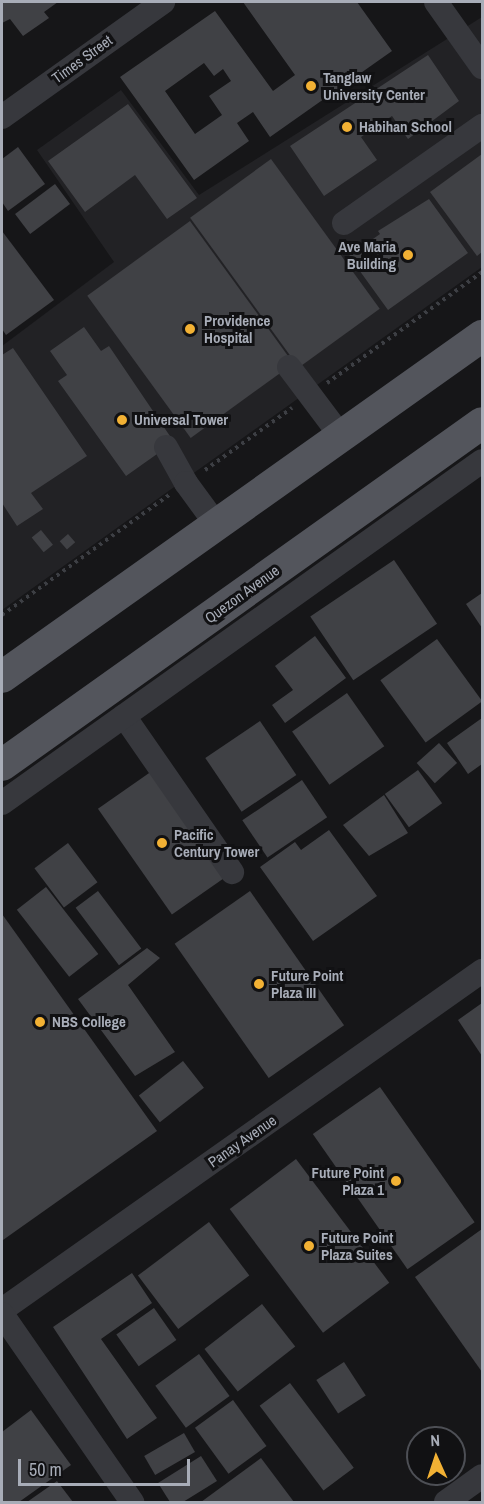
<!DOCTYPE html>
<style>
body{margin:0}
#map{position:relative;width:484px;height:1504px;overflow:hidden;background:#161618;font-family:"Archivo Narrow",sans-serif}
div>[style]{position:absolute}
.built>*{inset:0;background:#222225}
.building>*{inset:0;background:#404145;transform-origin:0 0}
.path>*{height:4px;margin-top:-2px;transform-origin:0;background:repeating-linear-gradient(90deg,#3d3f44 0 3px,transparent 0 7.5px)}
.minor>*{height:24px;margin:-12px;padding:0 12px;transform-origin:12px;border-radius:12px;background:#37383d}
.major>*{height:32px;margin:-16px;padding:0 16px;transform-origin:16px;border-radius:16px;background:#53555c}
.dots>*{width:16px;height:16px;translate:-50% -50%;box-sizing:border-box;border:3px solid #111113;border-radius:50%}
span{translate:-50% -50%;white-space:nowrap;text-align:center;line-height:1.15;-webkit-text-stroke:6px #111113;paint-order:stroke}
.street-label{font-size:15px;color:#a8adb8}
.poi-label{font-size:15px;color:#a8adb8;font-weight:700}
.left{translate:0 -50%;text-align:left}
.right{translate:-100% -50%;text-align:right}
.frame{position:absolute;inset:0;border:3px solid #a8adb8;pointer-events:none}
.north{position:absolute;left:406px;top:1426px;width:60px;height:60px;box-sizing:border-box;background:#111113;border:2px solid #4d4f55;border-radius:50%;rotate:357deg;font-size:16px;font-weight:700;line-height:24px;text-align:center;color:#a8adb8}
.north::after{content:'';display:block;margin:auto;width:21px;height:27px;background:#f2b134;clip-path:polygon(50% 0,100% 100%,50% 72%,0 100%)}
.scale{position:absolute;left:18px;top:1459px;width:172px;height:27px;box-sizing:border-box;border:3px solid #a8adb8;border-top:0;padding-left:8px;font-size:18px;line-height:21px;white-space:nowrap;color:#a8adb8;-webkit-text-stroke:4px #111113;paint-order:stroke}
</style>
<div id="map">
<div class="built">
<i style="clip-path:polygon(482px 17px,482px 267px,2px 610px,2px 346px,114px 262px,37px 150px,121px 90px,199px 195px)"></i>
</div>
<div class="building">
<i style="clip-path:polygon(2px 2px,58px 2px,44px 12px,49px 18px,23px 36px,10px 19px,2px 23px)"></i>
<i style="clip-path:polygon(evenodd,243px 2px,357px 2px,392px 51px,270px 137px,253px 112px,237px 123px,249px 141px,194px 180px,120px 77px,215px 11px,273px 91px,295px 75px,243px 2px,204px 63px,214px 76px,223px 69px,231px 81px,209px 96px,222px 115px,195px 134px,165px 91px,204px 63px)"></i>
<i style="clip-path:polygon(428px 55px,459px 101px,408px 139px,392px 116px,361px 137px,377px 160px,324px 196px,290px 146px)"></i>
<i style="clip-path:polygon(128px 104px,197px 198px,167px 219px,135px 175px,85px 212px,48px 161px)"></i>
<i style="clip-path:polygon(18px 147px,45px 184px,8px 211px,2px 202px,2px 159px)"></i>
<i style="clip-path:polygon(482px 154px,482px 252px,477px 256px,430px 192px)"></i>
<i style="left:271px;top:159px;width:185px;height:100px;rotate:54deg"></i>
<i style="left:55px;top:184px;width:25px;height:50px;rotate:53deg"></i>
<i style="clip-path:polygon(429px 199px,468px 253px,388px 310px,349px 256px,380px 234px,378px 231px)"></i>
<i style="left:190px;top:221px;width:176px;height:127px;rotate:54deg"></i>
<i style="clip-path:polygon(2px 231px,54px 300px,6px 335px,2px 329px)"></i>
<i style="clip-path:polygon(84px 327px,101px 351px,109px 346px,174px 442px,126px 476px,58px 381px,67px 375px,50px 351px)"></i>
<i style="clip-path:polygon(13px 348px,87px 456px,31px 493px,43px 509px,17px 526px,2px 503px,2px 355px)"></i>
<i style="left:41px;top:530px;width:19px;height:12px;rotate:51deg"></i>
<i style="left:68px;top:534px;width:11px;height:11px;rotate:49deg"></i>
<i style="left:394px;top:560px;width:77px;height:101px;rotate:56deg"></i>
<i style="clip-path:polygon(482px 593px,482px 628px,466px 604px)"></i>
<i style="clip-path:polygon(315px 636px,346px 678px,285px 723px,272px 705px,293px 690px,275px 666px)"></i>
<i style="left:437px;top:639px;width:77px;height:70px;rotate:54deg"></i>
<i style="left:347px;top:693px;width:65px;height:67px;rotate:55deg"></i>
<i style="clip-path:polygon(482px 718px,482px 764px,468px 774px,447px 743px)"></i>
<i style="left:260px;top:721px;width:65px;height:66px;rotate:56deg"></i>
<i style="left:439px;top:743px;width:27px;height:30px;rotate:48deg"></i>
<i style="left:418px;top:770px;width:41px;height:41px;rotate:54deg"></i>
<i style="left:152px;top:771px;width:129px;height:66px;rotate:55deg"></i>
<i style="left:302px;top:780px;width:45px;height:72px;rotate:56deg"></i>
<i style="clip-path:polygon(384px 795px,408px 833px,369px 856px,343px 825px)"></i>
<i style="clip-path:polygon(329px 830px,377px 896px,313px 941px,260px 867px,295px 842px,301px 850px)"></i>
<i style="left:68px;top:843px;width:49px;height:42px;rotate:53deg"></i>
<i style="left:46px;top:887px;width:85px;height:37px;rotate:52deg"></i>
<i style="left:98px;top:891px;width:72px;height:28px;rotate:53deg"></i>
<i style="left:250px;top:891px;width:164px;height:92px;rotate:55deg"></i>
<i style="clip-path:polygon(2px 914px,157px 1131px,3px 1240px,2px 1238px)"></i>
<i style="clip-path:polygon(147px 948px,160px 958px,128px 985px,175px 1052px,135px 1076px,78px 999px)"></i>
<i style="clip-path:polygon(482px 1003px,482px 1056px,458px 1020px)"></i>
<i style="left:183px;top:1061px;width:34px;height:56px;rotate:52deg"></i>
<i style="left:380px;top:1087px;width:165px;height:82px;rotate:55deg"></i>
<i style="left:296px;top:1159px;width:155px;height:83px;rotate:53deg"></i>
<i style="left:209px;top:1222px;width:67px;height:89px;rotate:53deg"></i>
<i style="clip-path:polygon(482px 1229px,482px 1372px,415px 1277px)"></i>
<i style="clip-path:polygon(132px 1273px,152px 1303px,101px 1339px,157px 1418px,127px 1439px,53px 1327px)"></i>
<i style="left:262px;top:1304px;width:54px;height:73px;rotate:52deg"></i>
<i style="left:154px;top:1308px;width:39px;height:46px;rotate:55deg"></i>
<i style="left:199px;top:1354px;width:52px;height:54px;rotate:54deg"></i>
<i style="left:344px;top:1362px;width:40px;height:33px;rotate:57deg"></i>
<i style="left:290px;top:1383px;width:106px;height:38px;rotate:53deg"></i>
<i style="left:233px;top:1400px;width:57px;height:47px;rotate:54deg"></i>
<i style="clip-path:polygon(31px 1410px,71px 1465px,19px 1502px,2px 1502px,2px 1432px)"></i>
<i style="left:184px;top:1433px;width:22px;height:46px;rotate:60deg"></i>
<i style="clip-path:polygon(201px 1456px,217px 1481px,183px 1502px,170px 1502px,158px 1483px)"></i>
<i style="clip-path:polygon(261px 1458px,294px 1502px,201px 1502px)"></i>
<i style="clip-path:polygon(57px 1481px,73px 1502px,27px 1502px)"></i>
</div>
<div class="path">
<i style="left:327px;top:383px;width:191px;rotate:-35.6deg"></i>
<i style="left:205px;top:470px;width:107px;rotate:-35.5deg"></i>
<i style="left:2px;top:615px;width:206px;rotate:-35.7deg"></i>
</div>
<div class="minor">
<i style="left:436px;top:2px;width:80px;rotate:54.7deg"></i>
<i style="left:2px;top:117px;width:198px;rotate:-35.5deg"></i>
<i style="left:344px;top:223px;width:169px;rotate:-35.1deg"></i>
<i style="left:289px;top:367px;width:85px;rotate:53.1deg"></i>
<i style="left:166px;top:447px;width:41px;rotate:60.9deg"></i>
<i style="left:186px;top:483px;width:51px;rotate:53.8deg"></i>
<i style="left:124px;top:716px;width:190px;rotate:55.3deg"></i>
<i style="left:2px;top:803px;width:589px;rotate:-35.47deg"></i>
<i style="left:2px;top:1310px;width:588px;rotate:-35.23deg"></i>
<i style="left:2px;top:1314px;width:229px;rotate:55.3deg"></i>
<i style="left:446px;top:1502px;width:44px;rotate:-35.8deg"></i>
</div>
<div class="major">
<i style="left:2px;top:677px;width:589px;rotate:-35.39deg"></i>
<i style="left:2px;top:765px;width:589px;rotate:-35.47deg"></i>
</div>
<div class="dots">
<i style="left:311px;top:86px;background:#f2b134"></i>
<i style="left:347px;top:127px;background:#f2b134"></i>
<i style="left:408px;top:255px;background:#f2b134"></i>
<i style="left:190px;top:329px;background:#f2b134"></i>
<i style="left:122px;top:420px;background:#f2b134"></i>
<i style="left:162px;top:843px;background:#f2b134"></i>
<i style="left:259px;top:984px;background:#f2b134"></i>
<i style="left:40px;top:1022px;background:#f2b134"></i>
<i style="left:396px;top:1181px;background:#f2b134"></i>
<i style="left:309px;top:1246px;background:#f2b134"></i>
</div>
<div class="street-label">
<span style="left:82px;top:59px;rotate:-36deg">Times Street</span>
<span style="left:242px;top:594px;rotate:-36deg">Quezon Avenue</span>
<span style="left:242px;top:1141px;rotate:-35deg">Panay Avenue</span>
</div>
<div class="poi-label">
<span class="left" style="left:323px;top:86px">Tanglaw<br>University Center</span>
<span class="left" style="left:359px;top:127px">Habihan School</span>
<span class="right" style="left:396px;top:255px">Ave Maria<br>Building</span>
<span class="left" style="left:204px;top:329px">Providence<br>Hospital</span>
<span class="left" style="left:134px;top:420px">Universal Tower</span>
<span class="left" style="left:174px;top:843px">Pacific<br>Century Tower</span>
<span class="left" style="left:271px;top:984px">Future Point<br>Plaza III</span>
<span class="left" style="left:52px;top:1022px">NBS College</span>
<span class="right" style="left:384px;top:1181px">Future Point<br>Plaza 1</span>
<span class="left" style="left:321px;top:1246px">Future Point<br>Plaza Suites</span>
</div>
<div class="frame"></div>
<div class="north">N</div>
<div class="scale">50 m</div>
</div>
